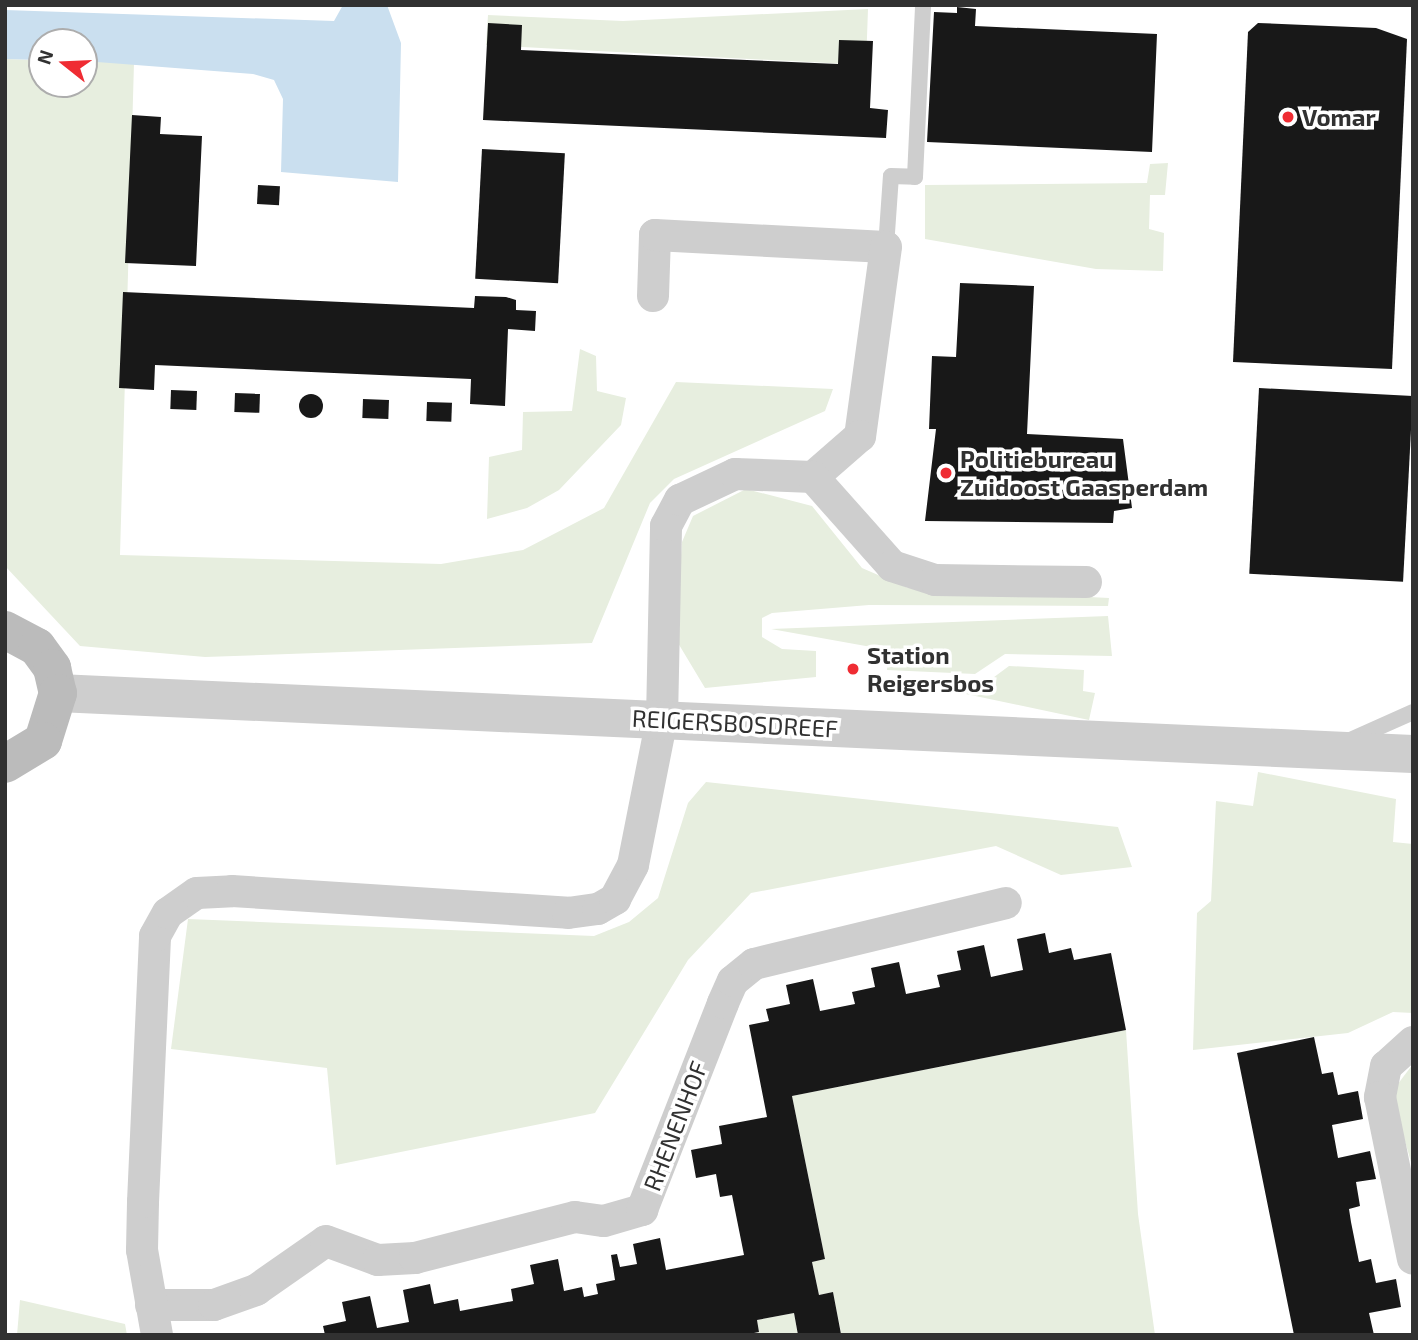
<!DOCTYPE html>
<style>
body{margin:0}
#map{position:relative;width:1418px;height:1340px;overflow:hidden;background:#fff;font-family:"Exo 2",sans-serif}
div>[style]{position:absolute}
.green>*{inset:0;background:#e7eedf}
.water>*{inset:0;background:#cadfef}
.building>*{inset:0;background:#181818;transform-origin:0 0}
.round{border-radius:50%}
.service>*{height:16px;margin:-8px;padding:0 8px;transform-origin:8px;border-radius:8px;background:#cecece}
.minor>*{height:32px;margin:-16px;padding:0 16px;transform-origin:16px;border-radius:16px;background:#cecece}
.tertiary>*{height:38px;margin:-19px;padding:0 19px;transform-origin:19px;border-radius:19px;background:#cecece}
.secondary>*{height:38px;margin:-19px;padding:0 19px;transform-origin:19px;border-radius:19px;background:#bbb}
.dots>*{width:19px;height:19px;translate:-50% -50%;box-sizing:border-box;border:4px solid #fff;border-radius:50%}
span{translate:-50% -50%;white-space:nowrap;text-align:center;line-height:1.15;-webkit-text-stroke:7px #fff;paint-order:stroke}
.poi-label{font-size:24px;color:#313131;font-weight:700}
.left{translate:0 -50%;text-align:left}
.street-label{font-size:24px;color:#313131}
.frame{position:absolute;inset:0;border:7px solid #313131;pointer-events:none}
.north{position:absolute;left:28px;top:28px;width:70px;height:70px;box-sizing:border-box;background:#fff;border:2px solid #adadad;border-radius:50%;rotate:288deg;font-size:19px;font-weight:700;line-height:28px;text-align:center;color:#313131}
.north::after{content:'';display:block;margin:auto;width:24px;height:32px;background:#ef2c33;clip-path:polygon(50% 0,100% 100%,50% 72%,0 100%)}
</style>
<div id="map">
<div class="green">
<i style="clip-path:polygon(868px 9px,866px 65px,486px 45px,488px 15px,623px 21px)"></i>
<i style="clip-path:polygon(5px 59px,42px 60px,42px 84px,84px 84px,84px 61px,134px 63px,120px 555px,441px 564px,523px 550px,604px 508px,676px 382px,833px 389px,825px 411px,674px 479px,650px 503px,592px 643px,205px 657px,80px 646px,5px 566px)"></i>
<i style="clip-path:polygon(1168px 163px,1165px 195px,1150px 195px,1149px 229px,1164px 233px,1163px 271px,1096px 269px,925px 239px,925px 185px,1147px 183px,1150px 164px)"></i>
<i style="clip-path:polygon(580px 349px,596px 356px,597px 391px,626px 398px,621px 425px,559px 490px,527px 508px,487px 519px,489px 457px,522px 450px,523px 412px,572px 411px)"></i>
<i style="clip-path:polygon(746px 489px,812px 506px,862px 568px,908px 588px,1109px 598px,1108px 606px,869px 605px,772px 613px,762px 618px,762px 637px,782px 649px,816px 651px,816px 677px,705px 688px,675px 638px,682px 542px,693px 516px)"></i>
<i style="clip-path:polygon(1108px 616px,1112px 656px,1005px 654px,975px 674px,887px 670px,888px 650px,771px 629px)"></i>
<i style="clip-path:polygon(1009px 666px,1084px 670px,1083px 691px,1095px 693px,1089px 720px,928px 686px,982px 686px)"></i>
<i style="clip-path:polygon(1258px 772px,1396px 799px,1393px 842px,1413px 844px,1413px 1013px,1393px 1012px,1348px 1033px,1193px 1050px,1197px 913px,1211px 901px,1216px 801px,1253px 806px)"></i>
<i style="clip-path:polygon(706px 782px,1118px 827px,1132px 867px,1061px 875px,996px 846px,751px 893px,688px 960px,595px 1113px,336px 1165px,327px 1068px,171px 1049px,188px 919px,594px 936px,629px 922px,658px 898px,688px 803px)"></i>
<i style="clip-path:polygon(1126px 1030px,1138px 1214px,1155px 1335px,836px 1335px,841px 1333px,833px 1292px,819px 1295px,812px 1262px,825px 1259px,792px 1096px)"></i>
<i style="clip-path:polygon(1413px 1064px,1413px 1169px,1391px 1093px)"></i>
<i style="clip-path:polygon(20px 1300px,125px 1324px,127px 1335px,17px 1335px)"></i>
<i style="clip-path:polygon(794px 1313px,798px 1335px,744px 1335px,759px 1332px,757px 1320px)"></i>
</div>
<div class="water">
<i style="clip-path:polygon(343px 5px,387px 5px,401px 43px,398px 182px,281px 172px,283px 99px,274px 80px,253px 74px,84px 61px,84px 42px,42px 42px,42px 60px,5px 59px,5px 10px,334px 21px)"></i>
</div>
<div class="building">
<i style="clip-path:polygon(957px 7px,976px 9px,975px 26px,1157px 34px,1152px 152px,927px 142px,934px 12px,957px 13px)"></i>
<i style="clip-path:polygon(488px 23px,522px 25px,521px 50px,679px 57px,838px 64px,839px 40px,873px 41px,870px 108px,888px 110px,886px 138px,483px 120px)"></i>
<i style="clip-path:polygon(1258px 23px,1376px 28px,1407px 39px,1392px 369px,1233px 362px,1248px 32px)"></i>
<i style="clip-path:polygon(132px 115px,161px 117px,160px 134px,202px 136px,196px 266px,125px 263px)"></i>
<i style="left:482px;top:149px;width:83px;height:130px;rotate:3deg"></i>
<i style="left:258px;top:185px;width:22px;height:19px;rotate:3deg"></i>
<i style="clip-path:polygon(960px 283px,1034px 286px,1027px 434px,1123px 439px,1132px 508px,1114px 511px,1113px 523px,925px 521px,936px 429px,929px 429px,932px 356px,956px 357px)"></i>
<i style="clip-path:polygon(123px 292px,474px 308px,475px 296px,506px 297px,516px 300px,516px 310px,536px 311px,535px 331px,508px 329px,505px 406px,470px 404px,471px 379px,155px 365px,154px 390px,119px 388px)"></i>
<i style="left:1259px;top:388px;width:154px;height:186px;rotate:3deg"></i>
<i style="left:171px;top:390px;width:26px;height:19px;rotate:2deg"></i>
<i style="left:235px;top:393px;width:25px;height:19px;rotate:2deg"></i>
<i class="round" style="left:299px;top:394px;width:24px;height:24px"></i>
<i style="left:363px;top:399px;width:26px;height:19px;rotate:2deg"></i>
<i style="left:427px;top:402px;width:25px;height:19px;rotate:2deg"></i>
<i style="clip-path:polygon(1045px 933px,1049px 953px,1071px 948px,1074px 960px,1111px 953px,1126px 1030px,792px 1096px,825px 1259px,812px 1262px,819px 1295px,833px 1292px,841px 1334px,798px 1335px,794px 1313px,757px 1320px,759px 1332px,744px 1335px,325px 1335px,323px 1326px,346px 1321px,342px 1302px,370px 1296px,377px 1328px,409px 1322px,403px 1290px,430px 1284px,434px 1304px,458px 1299px,460px 1311px,513px 1301px,511px 1289px,534px 1284px,530px 1265px,558px 1259px,564px 1291px,582px 1287px,584px 1297px,598px 1294px,596px 1284px,615px 1280px,611px 1255px,617px 1254px,620px 1267px,637px 1264px,633px 1244px,660px 1238px,666px 1270px,744px 1255px,732px 1195px,720px 1197px,716px 1174px,696px 1178px,691px 1150px,722px 1144px,719px 1126px,767px 1117px,749px 1025px,769px 1021px,766px 1009px,790px 1004px,786px 985px,813px 979px,820px 1011px,855px 1004px,852px 992px,875px 987px,871px 968px,899px 962px,906px 994px,940px 987px,937px 975px,961px 970px,957px 951px,984px 945px,991px 977px,1023px 970px,1017px 939px)"></i>
<i style="clip-path:polygon(1314px 1037px,1322px 1074px,1333px 1072px,1338px 1095px,1358px 1091px,1363px 1119px,1332px 1125px,1338px 1158px,1370px 1151px,1376px 1179px,1356px 1182px,1360px 1206px,1349px 1209px,1351px 1222px,1359px 1262px,1371px 1259px,1376px 1283px,1396px 1279px,1401px 1307px,1369px 1313px,1374px 1335px,1294px 1335px,1237px 1053px)"></i>
</div>
<div class="service">
<i style="left:886px;top:247px;width:71px;rotate:-86deg"></i>
<i style="left:891px;top:176px;width:24px;rotate:2deg"></i>
<i style="left:915px;top:177px;width:172px;rotate:-87.3deg"></i>
<i style="left:1348px;top:741px;width:71px;rotate:-24deg"></i>
</div>
<div class="minor">
<i style="left:653px;top:296px;width:61px;rotate:-88.1deg"></i>
<i style="left:655px;top:235px;width:231px;rotate:3deg"></i>
<i style="left:886px;top:247px;width:191px;rotate:97.8deg"></i>
<i style="left:860px;top:436px;width:62px;rotate:138.9deg"></i>
<i style="left:1413px;top:1042px;width:36px;rotate:138deg"></i>
<i style="left:1386px;top:1066px;width:32px;rotate:101deg"></i>
<i style="left:1380px;top:1097px;width:165px;rotate:78.5deg"></i>
<i style="left:151px;top:1305px;width:63px"></i>
<i style="left:214px;top:1305px;width:45px;rotate:-19.7deg"></i>
<i style="left:256px;top:1290px;width:85px;rotate:-35deg"></i>
<i style="left:326px;top:1241px;width:55px;rotate:20.1deg"></i>
<i style="left:378px;top:1260px;width:37px;rotate:-3deg"></i>
<i style="left:415px;top:1258px;width:165px;rotate:-14.4deg"></i>
<i style="left:575px;top:1217px;width:29px;rotate:8deg"></i>
<i style="left:604px;top:1221px;width:40px;rotate:-16deg"></i>
<i style="left:642px;top:1210px;width:222px;rotate:-68.6deg"></i>
<i style="left:723px;top:1003px;width:24px;rotate:-66deg"></i>
<i style="left:733px;top:981px;width:27px;rotate:-39deg"></i>
<i style="left:754px;top:964px;width:259px;rotate:-13.6deg"></i>
<i style="left:157px;top:1335px;width:86px;rotate:-100deg"></i>
<i style="left:142px;top:1250px;width:48px;rotate:-88.8deg"></i>
<i style="left:143px;top:1202px;width:266px;rotate:-87.4deg"></i>
<i style="left:155px;top:936px;width:26px;rotate:-61deg"></i>
<i style="left:168px;top:913px;width:35px;rotate:-35deg"></i>
<i style="left:197px;top:893px;width:35px;rotate:-3deg"></i>
<i style="left:232px;top:891px;width:337px;rotate:3.7deg"></i>
<i style="left:568px;top:913px;width:30px;rotate:-8deg"></i>
<i style="left:598px;top:909px;width:20px;rotate:-30deg"></i>
<i style="left:615px;top:899px;width:38px;rotate:-62deg"></i>
<i style="left:633px;top:865px;width:149px;rotate:-78.8deg"></i>
<i style="left:662px;top:719px;width:193px;rotate:-88.8deg"></i>
<i style="left:666px;top:526px;width:30px;rotate:-62deg"></i>
<i style="left:680px;top:500px;width:61px;rotate:-25.3deg"></i>
<i style="left:735px;top:474px;width:78px;rotate:2.2deg"></i>
<i style="left:813px;top:477px;width:119px;rotate:48.4deg"></i>
<i style="left:892px;top:566px;width:45px;rotate:18deg"></i>
<i style="left:935px;top:580px;width:151px;rotate:0.8deg"></i>
</div>
<div class="tertiary">
<i style="left:58px;top:693px;width:1356px;rotate:2.58deg"></i>
</div>
<div class="secondary">
<i style="left:5px;top:630px;width:36px;rotate:28deg"></i>
<i style="left:37px;top:647px;width:26px;rotate:54deg"></i>
<i style="left:52px;top:668px;width:26px;rotate:77deg"></i>
<i style="left:58px;top:693px;width:50px;rotate:107.4deg"></i>
<i style="left:43px;top:741px;width:44px;rotate:148.8deg"></i>
</div>
<div class="dots">
<i style="left:1288px;top:117px;background:#ef2c33"></i>
<i style="left:946px;top:473px;background:#ef2c33"></i>
<i style="left:853px;top:669px;background:#ef2c33"></i>
</div>
<div class="poi-label">
<span class="left" style="left:1302px;top:117px">Vomar</span>
<span class="left" style="left:960px;top:473px">Politiebureau<br>Zuidoost Gaasperdam</span>
<span class="left" style="left:867px;top:669px">Station<br>Reigersbos</span>
</div>
<div class="street-label">
<span style="left:735px;top:723px;rotate:3deg">REIGERSBOSDREEF</span>
<span style="left:675px;top:1126px;rotate:-69deg">RHENENHOF</span>
</div>
<div class="frame"></div>
<div class="north">N</div>
</div>
